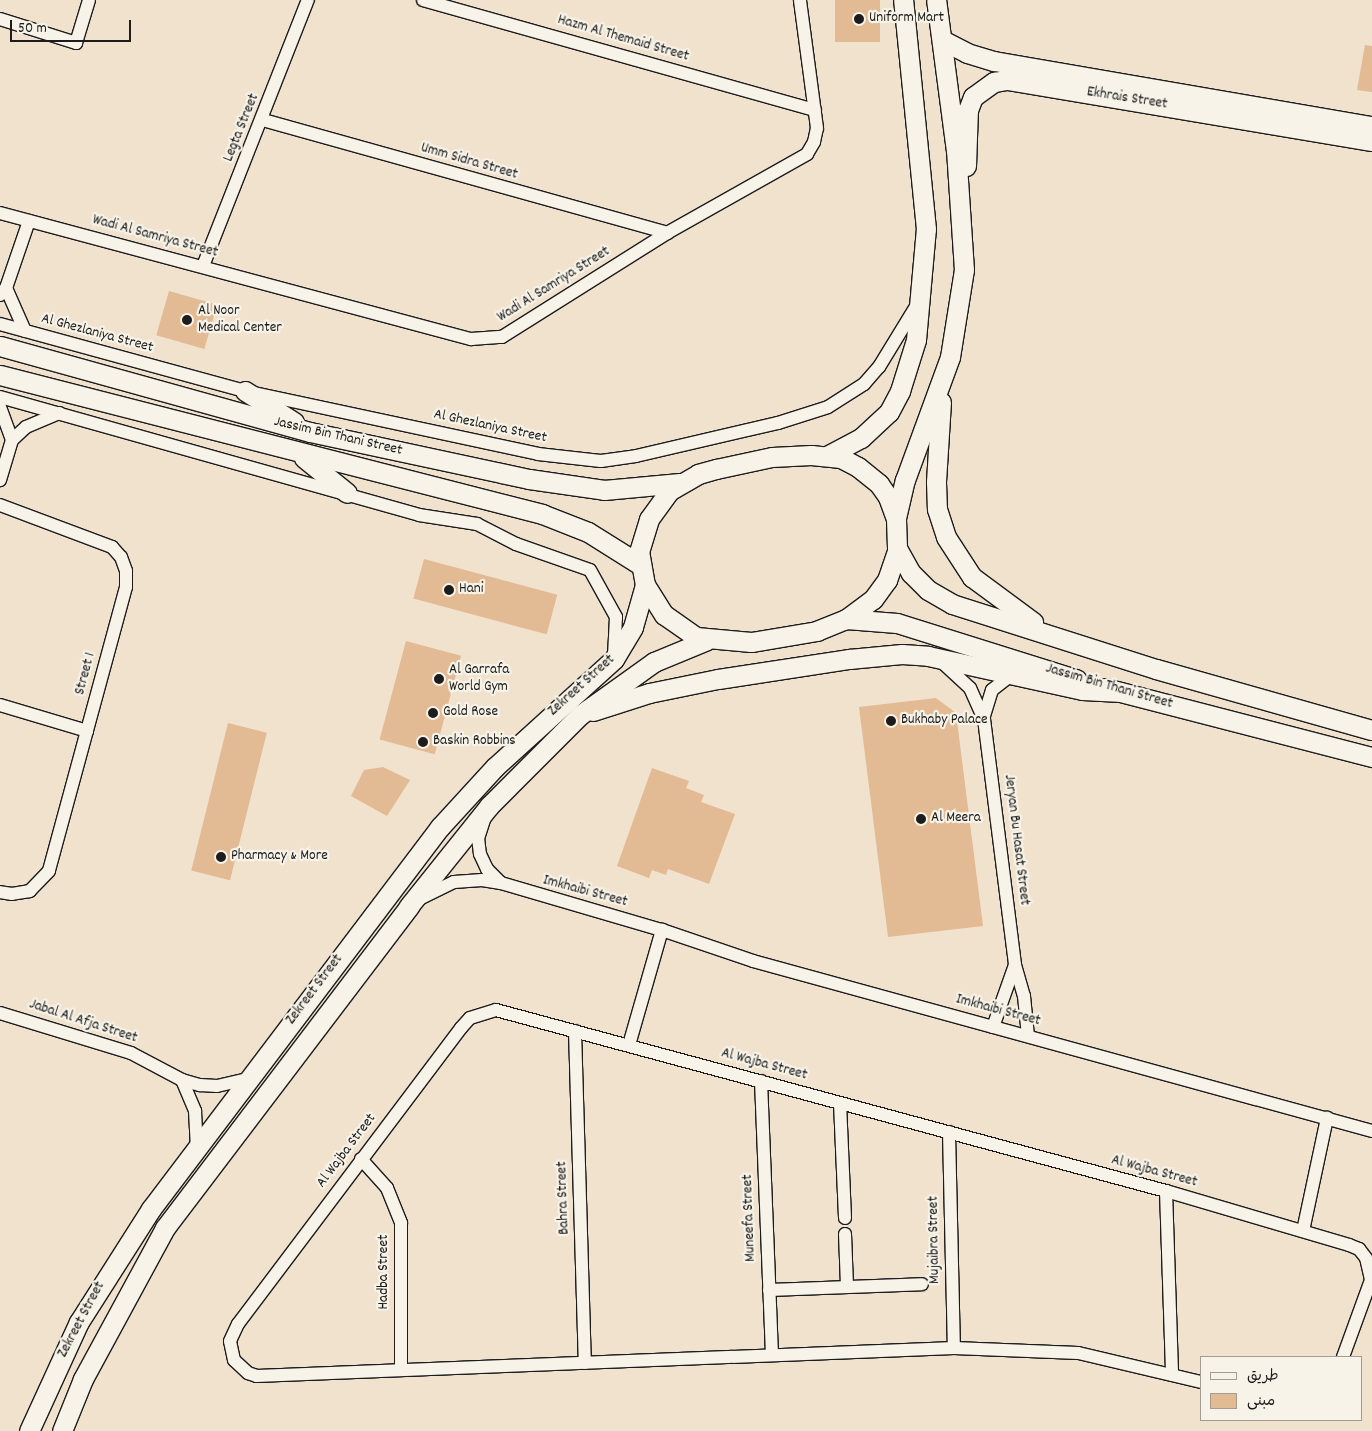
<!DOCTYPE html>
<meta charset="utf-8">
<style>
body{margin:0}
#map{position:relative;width:1372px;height:1431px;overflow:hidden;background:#f1e2ce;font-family:Dekko,"Playpen Sans Arabic",sans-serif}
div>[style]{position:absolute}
.building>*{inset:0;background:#e2ba93;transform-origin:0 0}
.roads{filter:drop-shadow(1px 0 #1c1c1c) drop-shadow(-1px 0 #1c1c1c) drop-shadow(0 1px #1c1c1c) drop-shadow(0 -1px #1c1c1c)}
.street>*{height:12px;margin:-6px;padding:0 6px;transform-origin:6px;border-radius:6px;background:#f7f3e8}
.secondary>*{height:19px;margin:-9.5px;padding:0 9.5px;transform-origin:9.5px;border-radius:9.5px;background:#f7f3e8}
.dots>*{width:14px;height:14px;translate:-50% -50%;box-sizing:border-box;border:2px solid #f7f3e8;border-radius:50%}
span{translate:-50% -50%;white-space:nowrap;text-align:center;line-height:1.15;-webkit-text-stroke:4.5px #f7f3e8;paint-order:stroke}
.poi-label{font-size:15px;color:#1c1c1c}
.left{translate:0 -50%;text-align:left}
.street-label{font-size:15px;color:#1c1c1c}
.legend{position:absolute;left:1200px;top:1356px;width:162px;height:65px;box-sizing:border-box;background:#f7f3e8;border:1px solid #9f9d96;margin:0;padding:6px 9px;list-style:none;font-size:15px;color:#1c1c1c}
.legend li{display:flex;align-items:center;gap:10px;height:25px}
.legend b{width:25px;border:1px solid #9f9d96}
.scale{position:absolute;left:10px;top:20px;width:121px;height:22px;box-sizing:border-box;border:2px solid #1c1c1c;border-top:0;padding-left:6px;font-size:15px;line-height:18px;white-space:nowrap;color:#1c1c1c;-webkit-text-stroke:4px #f7f3e8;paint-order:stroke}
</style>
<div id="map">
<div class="building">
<i style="left:835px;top:0;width:45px;height:42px"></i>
<i style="clip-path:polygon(1365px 45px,1372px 46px,1372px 92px,1357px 90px)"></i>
<i style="left:169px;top:291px;width:50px;height:46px;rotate:16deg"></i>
<i style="left:424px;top:559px;width:138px;height:41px;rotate:15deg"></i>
<i style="left:406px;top:641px;width:57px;height:102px;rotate:15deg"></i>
<i style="clip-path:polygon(936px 698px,956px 713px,983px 926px,888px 937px,859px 707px)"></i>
<i style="left:228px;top:723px;width:40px;height:152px;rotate:14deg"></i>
<i style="clip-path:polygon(383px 767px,410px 780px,387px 816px,351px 796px,364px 770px)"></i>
<i style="clip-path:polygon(652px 768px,689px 781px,686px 788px,704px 795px,701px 802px,735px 814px,709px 884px,668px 869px,666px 875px,652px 870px,649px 878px,617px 866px)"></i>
</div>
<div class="roads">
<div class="street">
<i style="left:423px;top:0;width:407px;rotate:15.7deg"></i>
<i style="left:0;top:19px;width:80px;rotate:17.5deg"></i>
<i style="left:76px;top:43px;width:45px;rotate:-73.2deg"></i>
<i style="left:263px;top:120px;width:420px;rotate:15.6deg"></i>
<i style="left:0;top:213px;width:488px;rotate:15deg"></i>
<i style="left:471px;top:339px;width:31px;rotate:-4deg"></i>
<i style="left:502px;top:337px;width:195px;rotate:-32.2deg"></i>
<i style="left:667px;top:233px;width:161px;rotate:-29.4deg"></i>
<i style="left:807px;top:154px;width:14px;rotate:-60deg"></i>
<i style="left:814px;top:142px;width:14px;rotate:-78deg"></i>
<i style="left:817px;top:128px;width:129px;rotate:-97.6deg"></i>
<i style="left:203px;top:266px;width:286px;rotate:-68.5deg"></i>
<i style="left:6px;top:288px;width:47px;rotate:66.2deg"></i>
<i style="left:0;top:295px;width:9px;rotate:-49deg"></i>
<i style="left:6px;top:288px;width:71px;rotate:-71.1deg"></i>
<i style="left:0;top:324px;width:254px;rotate:15.3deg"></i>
<i style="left:245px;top:391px;width:300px;rotate:12.1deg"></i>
<i style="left:538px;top:454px;width:63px;rotate:6.3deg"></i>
<i style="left:601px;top:461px;width:35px;rotate:-8deg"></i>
<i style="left:636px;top:456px;width:146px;rotate:-13.1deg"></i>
<i style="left:778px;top:423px;width:52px;rotate:-17.7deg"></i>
<i style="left:828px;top:407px;width:43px;rotate:-32.6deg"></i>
<i style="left:864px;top:384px;width:23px;rotate:-49deg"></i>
<i style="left:879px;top:367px;width:69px;rotate:-58.6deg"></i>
<i style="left:0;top:397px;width:435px;rotate:15.7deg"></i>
<i style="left:419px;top:515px;width:59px;rotate:8.8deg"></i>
<i style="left:477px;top:524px;width:44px;rotate:27.1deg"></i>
<i style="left:516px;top:544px;width:78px;rotate:19.4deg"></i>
<i style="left:590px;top:570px;width:54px;rotate:61deg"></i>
<i style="left:616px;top:617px;width:37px;rotate:93deg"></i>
<i style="left:0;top:407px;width:35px;rotate:70deg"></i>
<i style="left:12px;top:440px;width:42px;rotate:106.7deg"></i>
<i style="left:12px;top:440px;width:19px;rotate:-43deg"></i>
<i style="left:26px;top:427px;width:36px;rotate:-23deg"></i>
<i style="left:0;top:505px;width:120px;rotate:20.6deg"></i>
<i style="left:112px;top:547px;width:13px;rotate:48deg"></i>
<i style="left:121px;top:557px;width:15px;rotate:70deg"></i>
<i style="left:126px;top:571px;width:16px;rotate:90deg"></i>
<i style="left:126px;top:587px;width:294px;rotate:105.2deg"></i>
<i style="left:49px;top:871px;width:28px;rotate:134deg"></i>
<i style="left:30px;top:891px;width:18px;rotate:171deg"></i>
<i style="left:12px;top:894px;width:12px;rotate:-171deg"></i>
<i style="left:943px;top:663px;width:37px;rotate:43deg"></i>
<i style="left:970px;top:688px;width:34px;rotate:66deg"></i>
<i style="left:984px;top:719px;width:248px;rotate:82.8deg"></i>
<i style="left:1015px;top:965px;width:32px;rotate:74deg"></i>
<i style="left:1024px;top:996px;width:40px;rotate:84.3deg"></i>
<i style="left:0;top:705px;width:91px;rotate:16.6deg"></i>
<i style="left:984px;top:716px;width:27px;rotate:-73deg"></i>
<i style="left:992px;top:690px;width:24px;rotate:-38deg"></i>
<i style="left:485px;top:817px;width:22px;rotate:108deg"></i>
<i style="left:478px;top:838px;width:16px;rotate:83deg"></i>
<i style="left:480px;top:854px;width:17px;rotate:65deg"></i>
<i style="left:487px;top:869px;width:20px;rotate:45deg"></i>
<i style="left:419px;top:899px;width:39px;rotate:-26deg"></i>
<i style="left:454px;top:882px;width:28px;rotate:-4deg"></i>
<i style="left:482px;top:880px;width:19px;rotate:9deg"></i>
<i style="left:501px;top:883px;width:168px;rotate:16.3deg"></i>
<i style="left:662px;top:930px;width:96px;rotate:18.8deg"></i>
<i style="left:753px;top:961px;width:642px;rotate:15.36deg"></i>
<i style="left:0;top:1013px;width:137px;rotate:17deg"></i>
<i style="left:131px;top:1053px;width:58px;rotate:27.9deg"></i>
<i style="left:182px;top:1080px;width:19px;rotate:16deg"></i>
<i style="left:200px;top:1085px;width:17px;rotate:3deg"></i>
<i style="left:217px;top:1086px;width:31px;rotate:-13deg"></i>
<i style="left:993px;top:1027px;width:66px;rotate:-70.5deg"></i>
<i style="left:575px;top:1031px;width:332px;rotate:88.3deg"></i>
<i style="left:629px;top:1045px;width:120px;rotate:-74deg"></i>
<i style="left:182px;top:1080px;width:34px;rotate:67deg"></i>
<i style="left:195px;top:1111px;width:36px;rotate:87deg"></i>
<i style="left:761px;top:1081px;width:273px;rotate:87.7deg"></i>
<i style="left:840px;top:1103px;width:115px;rotate:87.5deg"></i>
<i style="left:949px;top:1132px;width:216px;rotate:88.7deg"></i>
<i style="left:361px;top:1159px;width:39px;rotate:48deg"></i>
<i style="left:387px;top:1188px;width:38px;rotate:68deg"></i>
<i style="left:401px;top:1223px;width:145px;rotate:90deg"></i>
<i style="left:1166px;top:1191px;width:184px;rotate:88.1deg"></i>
<i style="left:1303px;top:1231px;width:116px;rotate:-78deg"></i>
<i style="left:845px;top:1234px;width:53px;rotate:87.8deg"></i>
<i style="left:769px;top:1290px;width:153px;rotate:-2.2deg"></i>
<i style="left:1201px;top:1382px;width:126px;rotate:-166.7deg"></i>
<i style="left:1078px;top:1353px;width:124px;rotate:-177.7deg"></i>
<i style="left:954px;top:1348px;width:698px;rotate:177.7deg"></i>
<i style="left:257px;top:1376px;width:9px;rotate:-162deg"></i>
<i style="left:248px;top:1373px;width:19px;rotate:-137deg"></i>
<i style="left:234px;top:1360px;width:19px;rotate:-102deg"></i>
<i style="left:230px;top:1341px;width:19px;rotate:-65deg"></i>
<i style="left:238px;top:1324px;width:371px;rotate:-53deg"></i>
<i style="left:461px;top:1028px;width:13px;rotate:-48deg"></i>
<i style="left:470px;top:1018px;width:27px;rotate:-17deg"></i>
<i style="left:496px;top:1010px;width:694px;rotate:15.12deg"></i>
<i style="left:1166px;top:1191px;width:191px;rotate:16.4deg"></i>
<i style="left:1349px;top:1245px;width:11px;rotate:22deg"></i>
<i style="left:1359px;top:1249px;width:11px;rotate:52deg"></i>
<i style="left:1366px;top:1258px;width:23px;rotate:77deg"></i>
<i style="left:1371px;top:1280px;width:82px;rotate:110deg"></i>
</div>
<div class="secondary">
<i style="left:942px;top:40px;width:28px;rotate:27deg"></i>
<i style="left:967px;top:53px;width:28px;rotate:17deg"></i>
<i style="left:994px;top:61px;width:384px;rotate:9.8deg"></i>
<i style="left:966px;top:166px;width:56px;rotate:-88deg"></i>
<i style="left:968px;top:110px;width:14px;rotate:-69deg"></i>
<i style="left:973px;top:97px;width:26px;rotate:-36deg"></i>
<i style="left:994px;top:82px;width:13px;rotate:-9deg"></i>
<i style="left:1007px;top:80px;width:370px;rotate:9.5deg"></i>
<i style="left:0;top:346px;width:322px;rotate:15.5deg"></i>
<i style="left:310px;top:432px;width:224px;rotate:12.1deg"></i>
<i style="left:529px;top:479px;width:76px;rotate:8.3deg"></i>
<i style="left:604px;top:490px;width:76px;rotate:-5.3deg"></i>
<i style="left:0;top:375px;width:560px;rotate:14.38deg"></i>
<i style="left:542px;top:514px;width:49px;rotate:21.4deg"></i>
<i style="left:588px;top:532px;width:60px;rotate:32.1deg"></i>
<i style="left:245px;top:391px;width:58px;rotate:32.3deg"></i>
<i style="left:941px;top:402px;width:80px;rotate:93.6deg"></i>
<i style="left:936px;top:482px;width:27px;rotate:88deg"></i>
<i style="left:937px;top:509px;width:29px;rotate:72deg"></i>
<i style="left:946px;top:537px;width:48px;rotate:57deg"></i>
<i style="left:972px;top:577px;width:76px;rotate:36.4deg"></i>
<i style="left:811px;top:455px;width:30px;rotate:6deg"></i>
<i style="left:841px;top:458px;width:19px;rotate:28deg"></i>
<i style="left:858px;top:467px;width:27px;rotate:39deg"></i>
<i style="left:879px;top:484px;width:16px;rotate:55deg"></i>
<i style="left:888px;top:497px;width:23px;rotate:70deg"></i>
<i style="left:896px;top:519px;width:32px;rotate:88deg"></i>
<i style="left:897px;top:551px;width:31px;rotate:109deg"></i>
<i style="left:887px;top:580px;width:24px;rotate:126deg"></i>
<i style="left:873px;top:599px;width:34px;rotate:143deg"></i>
<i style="left:846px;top:619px;width:31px;rotate:158deg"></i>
<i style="left:817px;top:631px;width:67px;rotate:170.5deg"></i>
<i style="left:751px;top:642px;width:55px;rotate:-174.8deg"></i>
<i style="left:696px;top:637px;width:39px;rotate:-145deg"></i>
<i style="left:664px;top:615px;width:36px;rotate:-122deg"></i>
<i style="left:645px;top:585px;width:34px;rotate:-100deg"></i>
<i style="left:639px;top:552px;width:34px;rotate:-73deg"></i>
<i style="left:649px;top:519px;width:34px;rotate:-54deg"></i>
<i style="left:669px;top:491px;width:34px;rotate:-30deg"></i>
<i style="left:698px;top:474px;width:19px;rotate:-16deg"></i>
<i style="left:716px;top:469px;width:57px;rotate:-12.1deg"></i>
<i style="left:772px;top:457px;width:39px;rotate:-3deg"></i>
<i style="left:827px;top:456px;width:38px;rotate:-28deg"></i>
<i style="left:861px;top:438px;width:38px;rotate:-43deg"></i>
<i style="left:889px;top:412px;width:24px;rotate:-62deg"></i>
<i style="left:900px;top:391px;width:53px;rotate:-72.6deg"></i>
<i style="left:916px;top:340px;width:111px;rotate:-84.9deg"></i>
<i style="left:926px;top:229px;width:230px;rotate:-95.7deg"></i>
<i style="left:304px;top:458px;width:55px;rotate:39.1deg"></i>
<i style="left:896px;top:518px;width:39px;rotate:-77deg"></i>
<i style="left:905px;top:480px;width:131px;rotate:-69.9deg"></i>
<i style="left:950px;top:357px;width:88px;rotate:-80.9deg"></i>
<i style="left:964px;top:270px;width:119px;rotate:-93.8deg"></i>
<i style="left:956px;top:151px;width:152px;rotate:-97.5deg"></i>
<i style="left:897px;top:548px;width:29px;rotate:61deg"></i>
<i style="left:911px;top:573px;width:24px;rotate:45deg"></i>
<i style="left:928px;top:590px;width:28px;rotate:30deg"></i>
<i style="left:952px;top:604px;width:214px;rotate:17.7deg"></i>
<i style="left:1156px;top:669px;width:224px;rotate:15.8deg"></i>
<i style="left:846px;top:619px;width:51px;rotate:4.5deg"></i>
<i style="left:897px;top:623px;width:188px;rotate:17.4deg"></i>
<i style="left:1105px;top:688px;width:276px;rotate:14.5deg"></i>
<i style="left:593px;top:711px;width:59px;rotate:-17.8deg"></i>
<i style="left:649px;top:693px;width:70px;rotate:-11.5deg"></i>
<i style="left:718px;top:679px;width:133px;rotate:-8.7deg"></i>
<i style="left:849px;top:659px;width:53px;rotate:-5.4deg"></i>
<i style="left:902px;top:654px;width:26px;rotate:4deg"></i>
<i style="left:928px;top:656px;width:158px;rotate:12.4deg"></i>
<i style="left:1082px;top:690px;width:35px;rotate:3deg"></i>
<i style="left:29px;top:1431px;width:120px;rotate:-65.4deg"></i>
<i style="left:79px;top:1322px;width:134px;rotate:-57.5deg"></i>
<i style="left:151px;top:1209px;width:479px;rotate:-52.9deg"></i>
<i style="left:440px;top:827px;width:81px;rotate:-47.5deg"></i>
<i style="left:495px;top:767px;width:161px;rotate:-42.2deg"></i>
<i style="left:614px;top:659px;width:37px;rotate:-59deg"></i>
<i style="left:633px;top:627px;width:44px;rotate:-74.1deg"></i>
<i style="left:62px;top:1431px;width:56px;rotate:-68deg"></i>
<i style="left:83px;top:1379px;width:172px;rotate:-61.5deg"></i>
<i style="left:165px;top:1228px;width:404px;rotate:-52.8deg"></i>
<i style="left:409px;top:906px;width:128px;rotate:-51.3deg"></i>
<i style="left:489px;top:806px;width:129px;rotate:-45deg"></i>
<i style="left:580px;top:715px;width:91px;rotate:-35.6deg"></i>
<i style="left:654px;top:662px;width:57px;rotate:-22.5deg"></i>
</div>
</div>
<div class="dots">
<i style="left:859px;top:19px;background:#1c1c1c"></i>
<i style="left:187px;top:320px;background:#1c1c1c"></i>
<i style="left:449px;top:590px;background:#1c1c1c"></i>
<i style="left:439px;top:679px;background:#1c1c1c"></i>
<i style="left:433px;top:713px;background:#1c1c1c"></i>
<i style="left:891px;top:721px;background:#1c1c1c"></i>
<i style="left:423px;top:742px;background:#1c1c1c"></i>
<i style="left:921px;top:819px;background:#1c1c1c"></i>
<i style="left:221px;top:857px;background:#1c1c1c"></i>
</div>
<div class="poi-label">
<span class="left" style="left:869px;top:19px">Uniform Mart</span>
<span class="left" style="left:198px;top:320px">Al Noor<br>Medical Center</span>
<span class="left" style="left:459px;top:590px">Hani</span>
<span class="left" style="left:449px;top:679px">Al Garrafa<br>World Gym</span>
<span class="left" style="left:443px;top:713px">Gold Rose</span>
<span class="left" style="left:901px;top:721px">Bukhaby Palace</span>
<span class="left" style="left:433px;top:742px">Baskin Robbins</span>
<span class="left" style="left:931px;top:819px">Al Meera</span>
<span class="left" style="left:231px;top:857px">Pharmacy &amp; More</span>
</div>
<div class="street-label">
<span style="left:623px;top:39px;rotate:16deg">Hazm Al Themaid Street</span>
<span style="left:1127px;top:99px;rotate:9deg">Ekhrais Street</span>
<span style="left:242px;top:128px;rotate:-68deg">Legta Street</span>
<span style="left:469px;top:162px;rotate:16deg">Umm Sidra Street</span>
<span style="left:155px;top:237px;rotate:15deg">Wadi Al Samriya Street</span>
<span style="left:554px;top:285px;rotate:-32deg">Wadi Al Samriya Street</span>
<span style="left:97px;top:334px;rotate:15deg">Al Ghezlaniya Street</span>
<span style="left:490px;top:427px;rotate:12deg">Al Ghezlaniya Street</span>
<span style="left:338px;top:437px;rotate:13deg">Jassim Bin Thani Street</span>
<span style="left:86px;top:674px;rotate:-75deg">Street 1</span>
<span style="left:582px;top:686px;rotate:-42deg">Zekreet Street</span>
<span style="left:1109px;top:687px;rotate:16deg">Jassim Bin Thani Street</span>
<span style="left:1016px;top:840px;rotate:83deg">Jeryan Bu Hasat Street</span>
<span style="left:585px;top:892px;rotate:15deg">Imkhaibi Street</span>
<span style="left:315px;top:990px;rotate:-53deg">Zekreet Street</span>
<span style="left:998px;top:1011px;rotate:15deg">Imkhaibi Street</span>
<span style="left:83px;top:1022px;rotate:18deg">Jabal Al Afja Street</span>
<span style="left:764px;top:1065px;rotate:15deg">Al Wajba Street</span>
<span style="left:347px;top:1151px;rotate:-53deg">Al Wajba Street</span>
<span style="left:1154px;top:1172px;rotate:15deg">Al Wajba Street</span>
<span style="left:564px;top:1198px;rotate:-92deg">Bahra Street</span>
<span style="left:750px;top:1218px;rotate:-92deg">Muneefa Street</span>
<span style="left:935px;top:1240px;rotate:-91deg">Mujaibra Street</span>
<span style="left:385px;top:1272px;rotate:-90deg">Hadba Street</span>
<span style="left:82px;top:1320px;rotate:-62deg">Zekreet Street</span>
</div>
<ul class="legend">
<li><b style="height:6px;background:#f7f3e8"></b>طريق</li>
<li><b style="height:14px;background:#e2ba93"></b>مبنى</li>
</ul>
<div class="scale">50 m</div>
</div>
